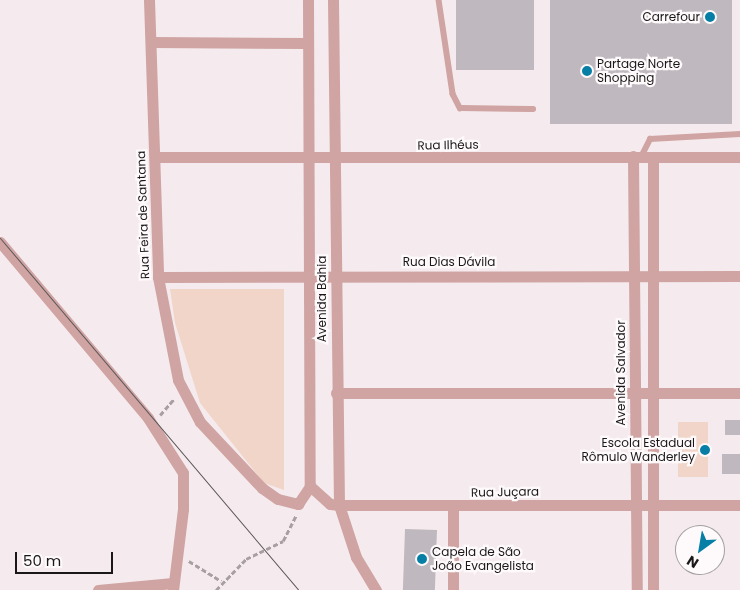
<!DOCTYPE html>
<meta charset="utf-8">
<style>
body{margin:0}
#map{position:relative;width:740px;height:590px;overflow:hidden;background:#f5ebee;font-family:Poppins,sans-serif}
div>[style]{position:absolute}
.green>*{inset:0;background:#f1d5c8;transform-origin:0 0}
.building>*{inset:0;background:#bfb8be;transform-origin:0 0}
.path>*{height:2.5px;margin-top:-1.25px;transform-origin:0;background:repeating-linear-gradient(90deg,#a79fa1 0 5px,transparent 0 7.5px)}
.service>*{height:5.5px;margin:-2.75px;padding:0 2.75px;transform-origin:2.75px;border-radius:2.75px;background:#cfa4a2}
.minor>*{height:11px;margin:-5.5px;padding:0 5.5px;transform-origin:5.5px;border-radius:5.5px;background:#cfa4a2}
.tram>*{height:1px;margin:-0.5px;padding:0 0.5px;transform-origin:0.5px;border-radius:0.5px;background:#5c5759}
.dots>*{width:14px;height:14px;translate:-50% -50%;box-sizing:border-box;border:2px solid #fefafc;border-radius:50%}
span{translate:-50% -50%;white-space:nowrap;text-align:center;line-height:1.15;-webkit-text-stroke:4.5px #fefafc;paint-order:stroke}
.poi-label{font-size:12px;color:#1a1718}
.right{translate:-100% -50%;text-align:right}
.left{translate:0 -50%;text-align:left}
.street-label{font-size:12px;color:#1a1718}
.north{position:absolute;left:675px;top:525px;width:50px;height:50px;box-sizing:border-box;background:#fefafc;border:1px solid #a39fa1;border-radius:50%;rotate:212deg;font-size:14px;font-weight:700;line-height:20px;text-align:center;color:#1a1718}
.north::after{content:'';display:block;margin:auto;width:18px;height:22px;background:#067ea5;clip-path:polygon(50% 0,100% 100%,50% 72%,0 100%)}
.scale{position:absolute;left:15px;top:552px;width:98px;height:22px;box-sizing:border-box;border:2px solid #1a1718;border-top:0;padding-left:6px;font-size:15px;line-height:18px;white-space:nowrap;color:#1a1718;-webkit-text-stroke:4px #fefafc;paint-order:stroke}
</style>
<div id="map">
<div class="green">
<i style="clip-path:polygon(170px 289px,284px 289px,284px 490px,264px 483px,200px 403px,175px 323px)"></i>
<i style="left:678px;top:422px;width:30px;height:55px"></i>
</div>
<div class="building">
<i style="left:456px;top:0;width:78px;height:70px"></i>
<i style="left:550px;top:0;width:182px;height:124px"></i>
<i style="left:725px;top:420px;width:15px;height:15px"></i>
<i style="left:722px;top:454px;width:18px;height:20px"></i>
<i style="left:405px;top:529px;width:32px;height:61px;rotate:2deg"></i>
</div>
<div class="path">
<i style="left:160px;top:415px;width:21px;rotate:-49deg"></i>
<i style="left:189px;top:561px;width:38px;rotate:32deg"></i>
<i style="left:216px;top:590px;width:43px;rotate:-45.9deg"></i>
<i style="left:246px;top:559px;width:41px;rotate:-25.9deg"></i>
<i style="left:283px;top:541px;width:29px;rotate:-63deg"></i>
</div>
<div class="service">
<i style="left:439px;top:0;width:95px;rotate:81.5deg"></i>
<i style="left:453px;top:94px;width:16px;rotate:63deg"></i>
<i style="left:460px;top:108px;width:73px;rotate:0.8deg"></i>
<i style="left:641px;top:157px;width:20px;rotate:-63deg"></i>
<i style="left:650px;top:139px;width:90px;rotate:-3.2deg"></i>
</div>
<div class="minor">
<i style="left:149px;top:0;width:277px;rotate:88.1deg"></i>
<i style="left:158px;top:277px;width:105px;rotate:79deg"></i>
<i style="left:178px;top:380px;width:47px;rotate:62.4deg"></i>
<i style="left:200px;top:422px;width:91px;rotate:46.8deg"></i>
<i style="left:262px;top:488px;width:19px;rotate:35deg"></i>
<i style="left:278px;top:499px;width:21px;rotate:14deg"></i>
<i style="left:298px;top:504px;width:22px;rotate:-56deg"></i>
<i style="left:308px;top:0;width:486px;rotate:89.8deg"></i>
<i style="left:333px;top:0;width:505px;rotate:89.32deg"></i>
<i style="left:339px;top:505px;width:55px;rotate:71.9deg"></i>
<i style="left:356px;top:557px;width:39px;rotate:59deg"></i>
<i style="left:151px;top:42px;width:156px;rotate:0.4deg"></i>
<i style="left:633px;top:156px;width:434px;rotate:89.5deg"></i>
<i style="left:156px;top:157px;width:584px"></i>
<i style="left:653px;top:157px;width:433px;rotate:90deg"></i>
<i style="left:0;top:242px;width:230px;rotate:49.9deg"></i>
<i style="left:148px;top:418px;width:65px;rotate:57.5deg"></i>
<i style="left:183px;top:473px;width:36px;rotate:90deg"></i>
<i style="left:183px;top:509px;width:82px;rotate:97deg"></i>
<i style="left:158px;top:277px;width:582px;rotate:-0.1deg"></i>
<i style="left:336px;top:393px;width:404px"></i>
<i style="left:310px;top:486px;width:27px;rotate:42deg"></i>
<i style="left:330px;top:504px;width:9px;rotate:6deg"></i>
<i style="left:339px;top:505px;width:401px"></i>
<i style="left:453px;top:506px;width:84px;rotate:90deg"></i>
<i style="left:98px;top:590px;width:75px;rotate:-5.3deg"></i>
</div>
<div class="tram">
<i style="left:0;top:238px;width:461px;rotate:49.7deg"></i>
</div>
<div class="dots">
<i style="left:710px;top:17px;background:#067ea5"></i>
<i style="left:587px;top:71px;background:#067ea5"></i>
<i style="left:705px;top:450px;background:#067ea5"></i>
<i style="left:422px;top:559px;background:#067ea5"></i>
</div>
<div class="poi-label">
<span class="right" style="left:700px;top:17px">Carrefour</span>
<span class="left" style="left:597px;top:71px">Partage Norte<br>Shopping</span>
<span class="right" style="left:695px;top:450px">Escola Estadual<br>Rômulo Wanderley</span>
<span class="left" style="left:432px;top:559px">Capela de São<br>João Evangelista</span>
</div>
<div class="street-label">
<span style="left:448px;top:145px;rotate:-1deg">Rua Ilhéus</span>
<span style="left:143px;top:215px;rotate:-92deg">Rua Feira de Santana</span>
<span style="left:449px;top:262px">Rua Dias Dávila</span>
<span style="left:322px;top:299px;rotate:-90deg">Avenida Bahia</span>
<span style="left:621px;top:373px;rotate:-90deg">Avenida Salvador</span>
<span style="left:505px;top:492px;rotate:-1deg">Rua Juçara</span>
</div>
<div class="north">N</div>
<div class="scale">50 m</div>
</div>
